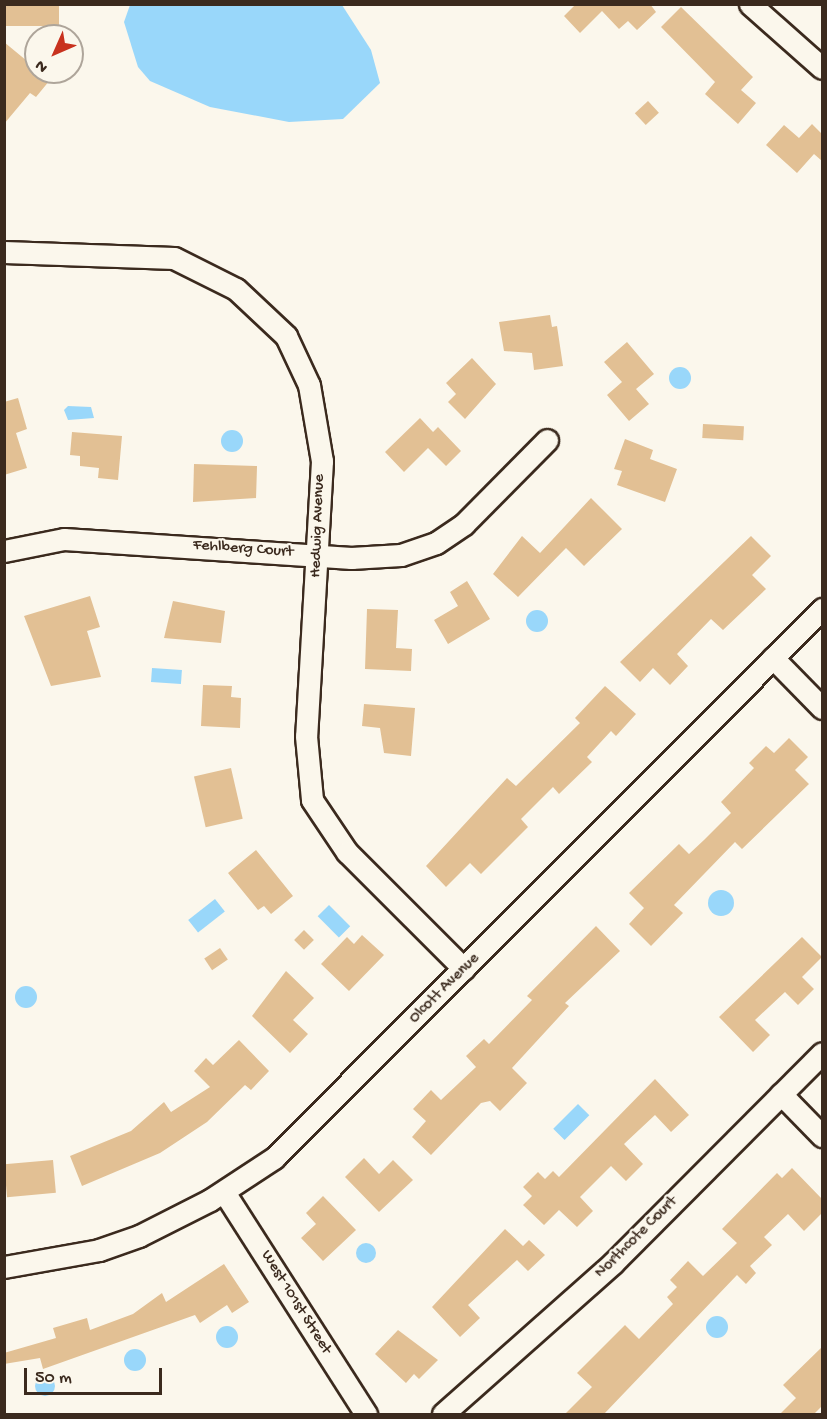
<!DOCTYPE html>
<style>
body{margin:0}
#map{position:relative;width:827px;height:1419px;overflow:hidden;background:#fbf7ec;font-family:"Gochi Hand",sans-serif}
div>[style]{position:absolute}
.water>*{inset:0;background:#99d7fa;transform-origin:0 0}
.round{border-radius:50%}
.building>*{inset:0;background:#e2c094;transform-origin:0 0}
.roads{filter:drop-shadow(2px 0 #3b2a1e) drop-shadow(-2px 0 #3b2a1e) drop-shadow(0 2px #3b2a1e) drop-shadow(0 -2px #3b2a1e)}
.minor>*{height:21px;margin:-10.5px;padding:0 10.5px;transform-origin:10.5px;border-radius:10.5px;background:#fbf7ec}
span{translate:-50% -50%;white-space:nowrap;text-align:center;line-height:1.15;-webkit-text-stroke:4.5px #fbf7ec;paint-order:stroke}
.street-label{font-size:16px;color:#3b2a1e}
.frame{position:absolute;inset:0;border:6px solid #3b2a1e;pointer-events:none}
.north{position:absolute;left:24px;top:24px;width:60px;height:60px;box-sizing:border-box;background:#fbf7ec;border:2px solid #aea59a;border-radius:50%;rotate:225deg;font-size:16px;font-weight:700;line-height:24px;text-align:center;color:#3b2a1e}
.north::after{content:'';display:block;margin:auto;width:21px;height:27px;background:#c8321e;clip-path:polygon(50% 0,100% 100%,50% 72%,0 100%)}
.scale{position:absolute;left:24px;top:1368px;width:138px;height:27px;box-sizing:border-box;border:3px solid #3b2a1e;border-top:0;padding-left:8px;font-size:18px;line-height:21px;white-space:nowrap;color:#3b2a1e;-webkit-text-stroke:4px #fbf7ec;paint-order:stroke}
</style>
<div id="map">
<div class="water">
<i style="clip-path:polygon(130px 5px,342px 5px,371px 50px,380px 83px,343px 119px,289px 122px,210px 107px,150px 81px,138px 67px,124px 22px)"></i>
<i class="round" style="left:669px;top:367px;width:22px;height:22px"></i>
<i style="clip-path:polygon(68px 406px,91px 407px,94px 418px,68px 420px,64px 410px)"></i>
<i class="round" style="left:221px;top:430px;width:22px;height:22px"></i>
<i class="round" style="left:526px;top:610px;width:22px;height:22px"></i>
<i style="left:152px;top:668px;width:30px;height:14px;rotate:4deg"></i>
<i class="round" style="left:708px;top:890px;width:26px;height:26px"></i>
<i style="left:215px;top:899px;width:16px;height:34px;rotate:52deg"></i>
<i style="left:329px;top:905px;width:30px;height:16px;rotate:45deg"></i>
<i class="round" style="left:15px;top:986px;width:22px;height:22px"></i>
<i style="left:578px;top:1104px;width:16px;height:35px;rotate:45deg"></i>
<i class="round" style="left:356px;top:1243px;width:20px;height:20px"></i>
<i class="round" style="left:706px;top:1316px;width:22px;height:22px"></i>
<i class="round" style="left:216px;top:1326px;width:22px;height:22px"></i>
<i class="round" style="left:124px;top:1349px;width:22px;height:22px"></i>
<i class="round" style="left:35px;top:1376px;width:20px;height:20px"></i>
</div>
<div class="building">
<i style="left:4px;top:4px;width:55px;height:22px"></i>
<i style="clip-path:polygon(576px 4px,650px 4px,656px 12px,637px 30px,628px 21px,619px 29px,602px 11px,580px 33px,564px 16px)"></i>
<i style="clip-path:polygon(681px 7px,753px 77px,741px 90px,756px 103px,738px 124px,705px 94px,715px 82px,661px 27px)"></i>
<i style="clip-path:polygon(4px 42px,50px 80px,36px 97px,30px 93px,4px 124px)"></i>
<i style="left:648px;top:101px;width:16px;height:18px;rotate:47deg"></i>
<i style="clip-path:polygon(812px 124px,822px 134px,822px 161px,814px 154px,797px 173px,766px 145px,784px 125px,799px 138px)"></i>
<i style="clip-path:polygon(550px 315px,552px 327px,557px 326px,563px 366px,534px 370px,532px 353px,504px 351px,499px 322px)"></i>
<i style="clip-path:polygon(627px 342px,654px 374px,636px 389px,649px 404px,629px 421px,607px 395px,622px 382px,604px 362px)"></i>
<i style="clip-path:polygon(472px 358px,496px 384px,465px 419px,448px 402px,456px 394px,446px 383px)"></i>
<i style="clip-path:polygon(18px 398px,27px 429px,16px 433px,27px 468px,4px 475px,4px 402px)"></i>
<i style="clip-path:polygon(420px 418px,433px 432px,438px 427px,461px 451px,446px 466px,428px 448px,404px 472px,385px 452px)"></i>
<i style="left:703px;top:424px;width:41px;height:14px;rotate:3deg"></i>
<i style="clip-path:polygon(72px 432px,122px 436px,118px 480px,98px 478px,99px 468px,80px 466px,80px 456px,70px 455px)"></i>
<i style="clip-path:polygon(625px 439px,653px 450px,650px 459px,677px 469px,665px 502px,617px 485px,622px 471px,614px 469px)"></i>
<i style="clip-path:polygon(194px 464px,257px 466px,256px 498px,193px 502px)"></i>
<i style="clip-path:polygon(591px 498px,622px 529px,584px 566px,566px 548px,518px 597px,493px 574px,522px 536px,540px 553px)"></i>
<i style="clip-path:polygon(751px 536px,771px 556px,752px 575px,766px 589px,723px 630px,711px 619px,677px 654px,688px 666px,670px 685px,653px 668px,640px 682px,620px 662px)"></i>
<i style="clip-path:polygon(467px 581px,490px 619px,448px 644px,434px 620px,458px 606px,450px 592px)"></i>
<i style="clip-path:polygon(90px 596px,100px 627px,87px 631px,101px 677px,51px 686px,24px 616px)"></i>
<i style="clip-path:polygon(173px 601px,225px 611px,221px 643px,164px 638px)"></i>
<i style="clip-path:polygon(367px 609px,398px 610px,396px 648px,412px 649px,411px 671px,365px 669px)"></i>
<i style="clip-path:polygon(203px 685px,232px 686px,231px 697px,241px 698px,240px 728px,201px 726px)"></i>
<i style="clip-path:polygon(605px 686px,636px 714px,616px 736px,611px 731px,587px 757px,592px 762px,559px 794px,553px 787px,521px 819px,528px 827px,481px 874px,470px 863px,446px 887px,426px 866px,507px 778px,516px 786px,580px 723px,575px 718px)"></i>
<i style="clip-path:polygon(364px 704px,415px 708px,411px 756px,384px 753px,380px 728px,362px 726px)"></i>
<i style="clip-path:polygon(789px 738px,808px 757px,795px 770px,809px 784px,742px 849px,735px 842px,674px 905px,683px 913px,651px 946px,629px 924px,644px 908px,629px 893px,679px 844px,689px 854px,704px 840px,731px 813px,721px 802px,754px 768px,749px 763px,766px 746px,774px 753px)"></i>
<i style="left:231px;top:768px;width:52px;height:38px;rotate:77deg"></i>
<i style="clip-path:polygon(256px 850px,293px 896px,271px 914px,264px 906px,258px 910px,228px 873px)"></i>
<i style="clip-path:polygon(596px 926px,620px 951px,565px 1003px,569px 1006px,512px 1068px,527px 1083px,500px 1111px,490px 1101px,481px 1103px,431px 1155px,412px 1137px,426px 1121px,413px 1109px,431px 1090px,441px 1100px,476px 1067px,466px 1056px,484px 1039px,489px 1044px,532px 1000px,527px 996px)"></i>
<i style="left:304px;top:930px;width:14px;height:14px;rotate:45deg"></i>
<i style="clip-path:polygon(362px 935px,384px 955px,349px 991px,321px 964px,347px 937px,354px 944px)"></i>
<i style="clip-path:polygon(802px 937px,822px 957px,802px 977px,814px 989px,798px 1005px,785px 992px,755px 1020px,770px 1035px,753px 1052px,719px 1017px)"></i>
<i style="left:220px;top:948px;width:14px;height:19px;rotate:56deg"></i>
<i style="clip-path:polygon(286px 971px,314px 998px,293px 1020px,308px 1034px,290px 1053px,252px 1016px)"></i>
<i style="clip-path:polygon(239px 1040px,269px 1071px,251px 1090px,245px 1085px,207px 1122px,160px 1153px,82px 1186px,70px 1156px,131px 1131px,164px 1102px,171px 1112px,210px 1087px,194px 1071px,206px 1058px,213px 1065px)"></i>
<i style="clip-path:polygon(655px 1079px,689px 1115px,671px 1132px,655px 1115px,624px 1144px,643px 1164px,626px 1181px,611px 1166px,580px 1197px,593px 1211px,577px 1227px,559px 1210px,544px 1225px,523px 1205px,532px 1196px,523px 1187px,538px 1172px,545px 1179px,553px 1171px,559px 1177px)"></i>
<i style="clip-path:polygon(364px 1158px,379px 1174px,393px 1160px,413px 1180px,379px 1212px,345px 1177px)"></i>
<i style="left:53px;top:1160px;width:33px;height:49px;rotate:85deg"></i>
<i style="clip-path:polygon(792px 1168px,822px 1199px,822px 1213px,804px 1231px,788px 1214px,764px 1237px,772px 1245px,750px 1266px,756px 1273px,746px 1284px,737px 1275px,604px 1414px,565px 1414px,592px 1387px,577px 1373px,625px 1325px,639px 1339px,673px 1304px,667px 1297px,677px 1287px,670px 1280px,688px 1261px,703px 1276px,737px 1243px,722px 1229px,777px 1173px,782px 1178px)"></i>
<i style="clip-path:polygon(323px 1196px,356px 1230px,323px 1261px,301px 1238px,316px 1224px,306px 1213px)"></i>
<i style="clip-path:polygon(505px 1229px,523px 1246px,529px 1240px,545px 1255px,528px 1271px,517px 1260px,468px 1305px,480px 1318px,460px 1337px,432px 1307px)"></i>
<i style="clip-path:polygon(224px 1264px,249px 1302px,232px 1313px,227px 1305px,200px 1323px,195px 1315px,43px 1369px,40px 1358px,4px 1364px,4px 1353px,56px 1338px,53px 1328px,87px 1318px,90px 1330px,133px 1314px,162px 1293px,166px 1302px)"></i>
<i style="clip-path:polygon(398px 1330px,438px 1360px,419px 1379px,414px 1374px,406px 1383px,375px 1354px)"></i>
<i style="clip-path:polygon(822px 1347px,822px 1406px,814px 1414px,780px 1414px,796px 1398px,783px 1385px)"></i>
</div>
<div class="roads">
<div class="minor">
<i style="left:750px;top:4px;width:96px;rotate:41.6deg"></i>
<i style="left:4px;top:252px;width:170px;rotate:2deg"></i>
<i style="left:174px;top:258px;width:69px;rotate:26.6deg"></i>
<i style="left:236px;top:289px;width:69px;rotate:43.2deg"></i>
<i style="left:286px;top:336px;width:54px;rotate:64.9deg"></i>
<i style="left:309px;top:385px;width:77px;rotate:80.3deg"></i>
<i style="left:322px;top:461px;width:275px;rotate:93.3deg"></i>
<i style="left:306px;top:736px;width:64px;rotate:84.6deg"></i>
<i style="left:312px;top:800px;width:63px;rotate:56.1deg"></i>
<i style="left:347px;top:852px;width:165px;rotate:45deg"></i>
<i style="left:4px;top:551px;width:61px;rotate:-11.3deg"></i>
<i style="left:64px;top:539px;width:288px;rotate:3.8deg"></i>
<i style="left:351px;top:558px;width:50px;rotate:-3.4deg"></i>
<i style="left:401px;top:555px;width:37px;rotate:-19deg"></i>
<i style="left:436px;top:543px;width:34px;rotate:-34deg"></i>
<i style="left:464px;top:524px;width:118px;rotate:-45.3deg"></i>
<i style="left:773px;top:658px;width:70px;rotate:45.6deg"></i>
<i style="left:781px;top:1094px;width:59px;rotate:45.7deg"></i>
<i style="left:224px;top:1192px;width:264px;rotate:57.4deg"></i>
<i style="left:4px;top:1267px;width:97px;rotate:-10.1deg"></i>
<i style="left:99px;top:1250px;width:42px;rotate:-19.3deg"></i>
<i style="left:139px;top:1236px;width:80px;rotate:-26.9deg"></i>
<i style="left:210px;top:1200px;width:77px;rotate:-33.3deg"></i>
<i style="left:274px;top:1158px;width:776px;rotate:-45.05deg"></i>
<i style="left:443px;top:1414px;width:227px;rotate:-41.6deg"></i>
<i style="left:613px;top:1263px;width:296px;rotate:-45.1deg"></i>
</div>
</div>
<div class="street-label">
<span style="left:319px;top:526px;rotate:-88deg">Hedwig Avenue</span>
<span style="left:243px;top:550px;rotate:4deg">Fehlberg Court</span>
<span style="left:445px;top:989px;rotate:-45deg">Olcott Avenue</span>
<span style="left:637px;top:1238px;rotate:-45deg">Northcote Court</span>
<span style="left:295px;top:1303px;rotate:58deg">West 101st Street</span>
</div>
<div class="frame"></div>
<div class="north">N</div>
<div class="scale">50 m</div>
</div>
